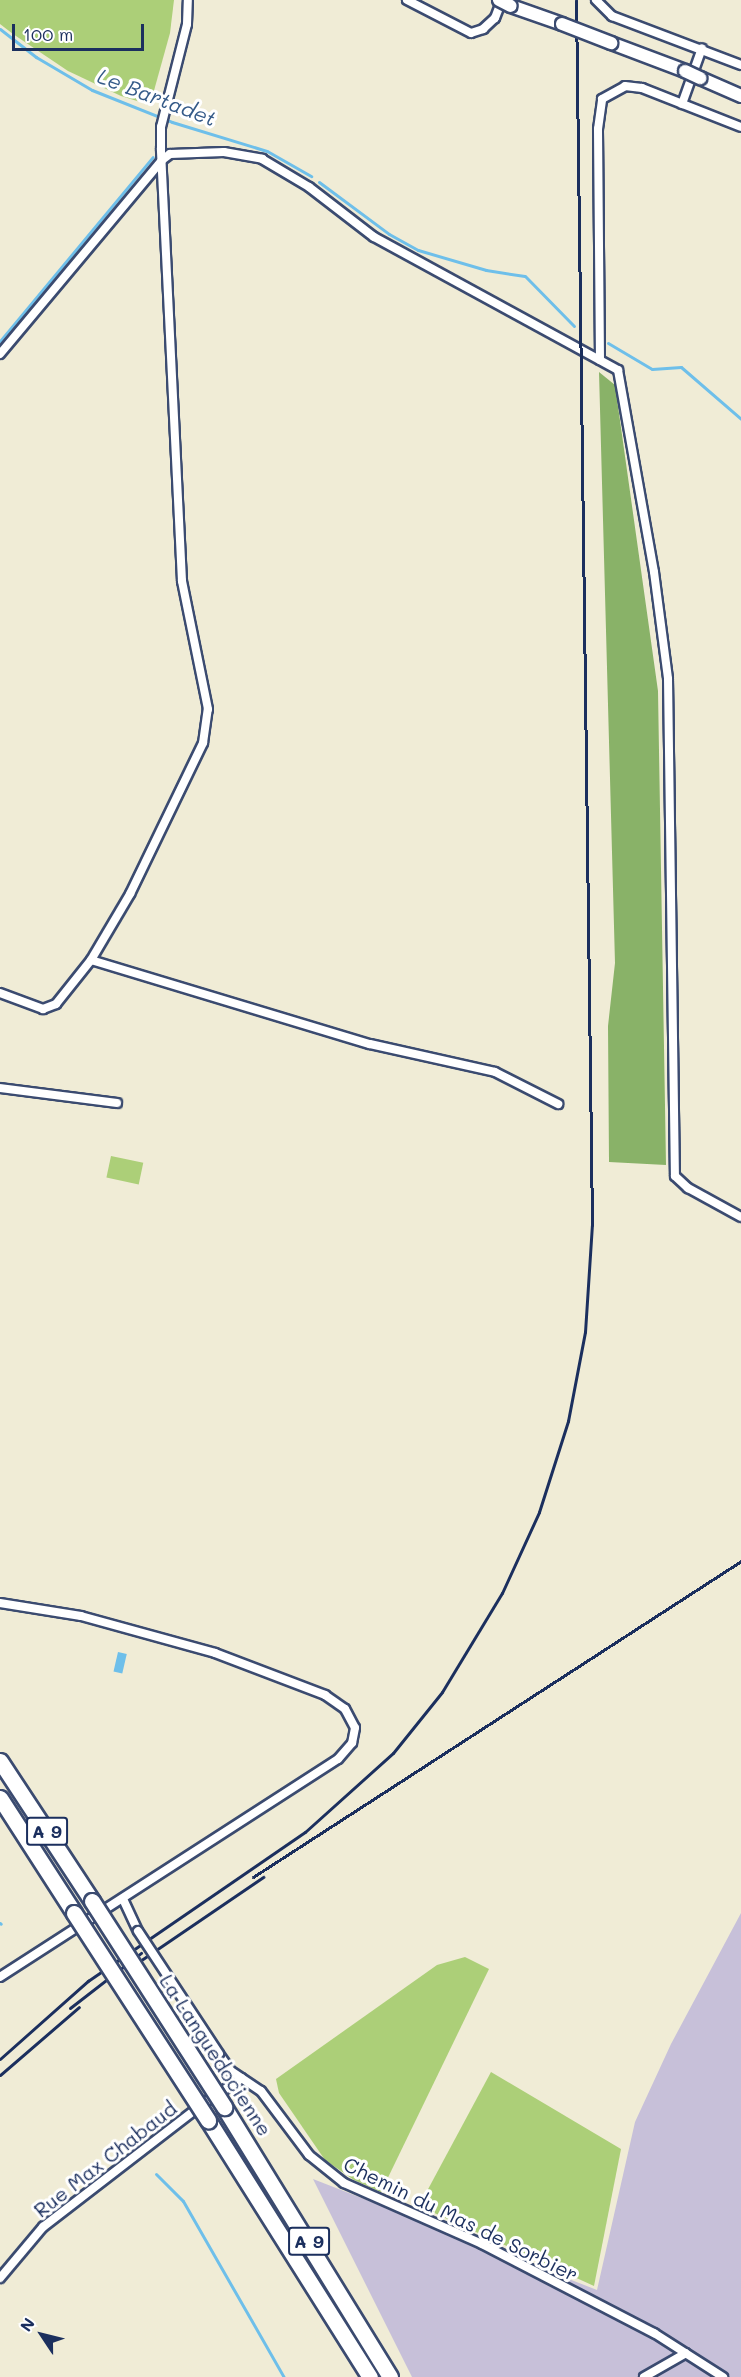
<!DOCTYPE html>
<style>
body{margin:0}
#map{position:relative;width:741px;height:2377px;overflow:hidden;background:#f0ecd6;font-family:Mali,sans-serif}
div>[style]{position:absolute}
.industrial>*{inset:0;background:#c7c0d9}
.green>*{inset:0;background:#accf78;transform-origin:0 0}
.forest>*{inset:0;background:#89b268}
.water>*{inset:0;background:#6ebfea;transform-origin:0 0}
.stream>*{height:3px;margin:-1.5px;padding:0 1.5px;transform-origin:1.5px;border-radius:1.5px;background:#6ebfea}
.roads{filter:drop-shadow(2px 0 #3b4b70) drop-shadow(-2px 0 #3b4b70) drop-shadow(0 2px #3b4b70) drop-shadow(0 -2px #3b4b70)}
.street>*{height:8px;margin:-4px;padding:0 4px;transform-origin:4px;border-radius:4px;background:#fff}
.secondary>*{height:12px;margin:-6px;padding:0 6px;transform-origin:6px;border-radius:6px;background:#fff}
.highway>*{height:15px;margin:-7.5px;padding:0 7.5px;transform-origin:7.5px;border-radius:7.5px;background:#fff}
.rail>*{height:3px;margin:-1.5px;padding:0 1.5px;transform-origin:1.5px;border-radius:1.5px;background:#1b2f5e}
.bridges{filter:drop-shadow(2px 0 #3b4b70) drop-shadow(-2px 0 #3b4b70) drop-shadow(0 2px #3b4b70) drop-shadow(0 -2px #3b4b70)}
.street-bridge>*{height:8px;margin:-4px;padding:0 4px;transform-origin:4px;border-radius:4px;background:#fff}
.secondary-bridge>*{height:12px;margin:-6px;padding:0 6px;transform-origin:6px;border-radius:6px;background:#fff}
.highway-bridge>*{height:15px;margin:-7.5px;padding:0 7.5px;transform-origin:7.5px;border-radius:7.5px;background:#fff}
span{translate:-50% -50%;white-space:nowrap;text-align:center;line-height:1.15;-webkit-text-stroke:6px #fff;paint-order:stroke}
.shield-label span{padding:2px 4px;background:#fff;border:2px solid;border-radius:4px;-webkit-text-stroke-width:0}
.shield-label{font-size:18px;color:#1b2f5e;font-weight:700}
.street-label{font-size:20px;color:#1b2f5e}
.water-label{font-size:21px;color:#345a88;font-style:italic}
.north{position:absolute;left:12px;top:2305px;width:60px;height:60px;-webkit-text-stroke:4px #fff;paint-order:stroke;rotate:305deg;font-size:16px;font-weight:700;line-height:24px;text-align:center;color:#1b2f5e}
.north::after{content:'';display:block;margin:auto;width:21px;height:27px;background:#1b2f5e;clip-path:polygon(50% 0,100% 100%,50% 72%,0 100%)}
.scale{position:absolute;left:12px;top:24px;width:132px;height:27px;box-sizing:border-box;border:3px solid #1b2f5e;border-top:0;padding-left:8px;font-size:18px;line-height:21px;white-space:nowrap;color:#1b2f5e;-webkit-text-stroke:4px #fff;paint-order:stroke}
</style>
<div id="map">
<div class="industrial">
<i style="clip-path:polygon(741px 1913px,741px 2377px,412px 2377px,313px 2179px,597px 2290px,635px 2122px,671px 2044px)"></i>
</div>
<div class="green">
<i style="clip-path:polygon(0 0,174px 0,170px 33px,150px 105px,121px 96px,68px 71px,13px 34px,0 24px)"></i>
<i style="left:111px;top:1156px;width:33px;height:22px;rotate:12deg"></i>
<i style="clip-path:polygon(465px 1957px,489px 1969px,381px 2192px,354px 2180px,325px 2160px,279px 2093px,276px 2079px,437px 1965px)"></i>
<i style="clip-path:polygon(491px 2072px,621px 2149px,594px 2286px,419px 2206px)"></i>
</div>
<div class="forest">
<i style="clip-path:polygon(599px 372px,615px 385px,658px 691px,666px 1165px,609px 1162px,608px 1026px,615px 963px)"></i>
</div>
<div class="water">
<i style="left:118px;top:1652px;width:9px;height:20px;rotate:13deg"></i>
</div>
<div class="stream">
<i style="left:0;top:29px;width:46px;rotate:37.9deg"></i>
<i style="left:36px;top:57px;width:65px;rotate:30.5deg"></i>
<i style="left:92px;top:90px;width:86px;rotate:21.8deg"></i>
<i style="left:172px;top:122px;width:99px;rotate:17deg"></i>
<i style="left:267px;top:151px;width:51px;rotate:29.6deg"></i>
<i style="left:319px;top:182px;width:87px;rotate:36.6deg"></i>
<i style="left:389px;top:234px;width:33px;rotate:29deg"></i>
<i style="left:418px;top:250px;width:71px;rotate:16.4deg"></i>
<i style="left:486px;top:270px;width:39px;rotate:9deg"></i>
<i style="left:525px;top:276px;width:70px;rotate:45.6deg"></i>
<i style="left:0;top:341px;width:239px;rotate:-50.3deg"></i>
<i style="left:608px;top:343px;width:51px;rotate:30.6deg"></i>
<i style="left:652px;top:369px;width:29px;rotate:-4deg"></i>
<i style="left:681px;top:367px;width:79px;rotate:40.9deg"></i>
<i style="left:0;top:1923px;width:1px;rotate:45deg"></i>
<i style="left:156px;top:2174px;width:38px;rotate:45deg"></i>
<i style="left:183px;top:2201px;width:203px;rotate:60.2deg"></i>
</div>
<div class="roads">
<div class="street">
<i style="left:407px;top:0;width:72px;rotate:27.3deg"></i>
<i style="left:471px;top:33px;width:13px;rotate:-18deg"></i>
<i style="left:483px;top:29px;width:16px;rotate:-43deg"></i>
<i style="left:495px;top:18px;width:19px;rotate:-69deg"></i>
<i style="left:596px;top:0;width:23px;rotate:45deg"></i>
<i style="left:612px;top:16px;width:138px;rotate:20.8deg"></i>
<i style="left:682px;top:104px;width:59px;rotate:-70.3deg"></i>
<i style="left:0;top:354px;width:253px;rotate:-50.1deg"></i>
<i style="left:162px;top:160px;width:10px;rotate:-37deg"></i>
<i style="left:170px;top:154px;width:54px;rotate:-2.1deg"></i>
<i style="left:224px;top:152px;width:39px;rotate:10deg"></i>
<i style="left:262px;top:159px;width:55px;rotate:30.8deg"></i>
<i style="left:309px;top:187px;width:82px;rotate:37.6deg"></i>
<i style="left:374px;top:237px;width:278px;rotate:28.6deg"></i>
<i style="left:618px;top:370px;width:205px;rotate:79.9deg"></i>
<i style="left:654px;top:572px;width:108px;rotate:82.5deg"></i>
<i style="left:668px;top:679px;width:497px;rotate:89.2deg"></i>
<i style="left:675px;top:1176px;width:18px;rotate:43deg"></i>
<i style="left:688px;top:1188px;width:60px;rotate:28.7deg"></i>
<i style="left:600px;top:360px;width:231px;rotate:-90.5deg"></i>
<i style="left:598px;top:129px;width:30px;rotate:-82deg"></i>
<i style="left:602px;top:99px;width:26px;rotate:-29deg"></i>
<i style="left:625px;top:86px;width:17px;rotate:7deg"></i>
<i style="left:642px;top:88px;width:106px;rotate:21.5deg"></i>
<i style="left:91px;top:960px;width:291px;rotate:16.8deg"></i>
<i style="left:370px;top:1044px;width:128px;rotate:12.6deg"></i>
<i style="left:495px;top:1072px;width:71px;rotate:26.9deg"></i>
<i style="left:0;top:993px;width:46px;rotate:20.4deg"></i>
<i style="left:43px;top:1009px;width:14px;rotate:-21deg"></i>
<i style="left:56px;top:1004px;width:56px;rotate:-51.5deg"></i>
<i style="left:91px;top:960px;width:77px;rotate:-59.4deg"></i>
<i style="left:130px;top:894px;width:168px;rotate:-64.2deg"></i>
<i style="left:203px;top:743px;width:34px;rotate:-82deg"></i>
<i style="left:208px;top:709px;width:131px;rotate:-101.5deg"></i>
<i style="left:182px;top:581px;width:433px;rotate:-92.8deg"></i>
<i style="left:161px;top:149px;width:22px;rotate:-90deg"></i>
<i style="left:161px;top:127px;width:106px;rotate:-75.8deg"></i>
<i style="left:187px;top:24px;width:24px;rotate:-88deg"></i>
<i style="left:0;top:1088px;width:118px;rotate:7.3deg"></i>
<i style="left:0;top:1603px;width:82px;rotate:9.1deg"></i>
<i style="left:81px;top:1616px;width:139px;rotate:15.4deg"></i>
<i style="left:215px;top:1653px;width:118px;rotate:20.9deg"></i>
<i style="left:325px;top:1695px;width:24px;rotate:35deg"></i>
<i style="left:345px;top:1709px;width:21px;rotate:62deg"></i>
<i style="left:355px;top:1728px;width:15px;rotate:101deg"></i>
<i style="left:352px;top:1743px;width:21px;rotate:131deg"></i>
<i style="left:338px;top:1759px;width:402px;rotate:147.2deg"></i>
<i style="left:123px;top:1899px;width:35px;rotate:65deg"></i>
<i style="left:219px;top:2054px;width:21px;rotate:55deg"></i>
<i style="left:231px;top:2071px;width:36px;rotate:34deg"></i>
<i style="left:261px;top:2091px;width:80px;rotate:53.1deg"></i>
<i style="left:309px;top:2155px;width:45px;rotate:38.7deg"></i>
<i style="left:344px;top:2183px;width:151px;rotate:23.8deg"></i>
<i style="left:482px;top:2244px;width:194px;rotate:27.4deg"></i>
<i style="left:654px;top:2333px;width:82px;rotate:32.5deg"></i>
<i style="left:0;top:2278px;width:67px;rotate:-49.9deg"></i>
<i style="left:43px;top:2227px;width:203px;rotate:-37.6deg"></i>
<i style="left:204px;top:2103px;width:45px;rotate:-33.3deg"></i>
<i style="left:644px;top:2377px;width:48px;rotate:-29.7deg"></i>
</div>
<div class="secondary">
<i style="left:511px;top:6px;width:54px;rotate:19.4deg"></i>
<i style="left:611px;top:43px;width:79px;rotate:20.7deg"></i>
<i style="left:700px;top:78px;width:45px;rotate:23.7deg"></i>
</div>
<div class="highway">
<i style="left:0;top:1761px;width:168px;rotate:56.7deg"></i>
<i style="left:0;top:1798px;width:137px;rotate:57.2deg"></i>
<i style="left:224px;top:2107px;width:317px;rotate:58.4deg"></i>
<i style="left:208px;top:2120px;width:304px;rotate:57.8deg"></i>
</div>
</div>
<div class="rail">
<i style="left:253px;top:1877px;width:581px;rotate:-32.92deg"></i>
<i style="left:137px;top:1963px;width:153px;rotate:-34.3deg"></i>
<i style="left:70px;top:2008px;width:90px;rotate:-37.8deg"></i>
<i style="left:0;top:2059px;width:118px;rotate:-41.6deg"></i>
<i style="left:88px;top:1981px;width:263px;rotate:-34.5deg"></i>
<i style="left:305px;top:1832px;width:118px;rotate:-41.9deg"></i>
<i style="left:393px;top:1753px;width:78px;rotate:-51.2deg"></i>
<i style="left:442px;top:1692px;width:116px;rotate:-58.8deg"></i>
<i style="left:502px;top:1593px;width:89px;rotate:-65.4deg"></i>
<i style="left:539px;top:1512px;width:96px;rotate:-72.3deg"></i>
<i style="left:568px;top:1421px;width:91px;rotate:-79.2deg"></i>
<i style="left:585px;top:1332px;width:107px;rotate:-86.3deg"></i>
<i style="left:592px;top:1225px;width:1225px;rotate:-90.75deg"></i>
<i style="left:0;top:2075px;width:104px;rotate:-40.7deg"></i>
</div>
<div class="bridges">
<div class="street-bridge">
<i style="left:138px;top:1931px;width:147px;rotate:56.6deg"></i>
</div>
<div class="secondary-bridge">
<i style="left:499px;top:0;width:13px;rotate:27deg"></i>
<i style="left:562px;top:24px;width:53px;rotate:21.2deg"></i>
<i style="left:685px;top:71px;width:17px;rotate:25deg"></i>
</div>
<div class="highway-bridge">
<i style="left:92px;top:1901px;width:245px;rotate:57.3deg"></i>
<i style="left:74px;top:1913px;width:247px;rotate:57.1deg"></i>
</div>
</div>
<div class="shield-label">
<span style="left:47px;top:1831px">A 9</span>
<span style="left:309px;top:2241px">A 9</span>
</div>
<div class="street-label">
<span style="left:216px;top:2055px;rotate:57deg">La Languedocienne</span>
<span style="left:105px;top:2159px;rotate:-38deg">Rue Max Chabaud</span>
<span style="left:461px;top:2219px;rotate:26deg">Chemin du Mas de Sorbier</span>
</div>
<div class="water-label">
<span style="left:157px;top:97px;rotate:21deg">Le Bartadet</span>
</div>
<div class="north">N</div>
<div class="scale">100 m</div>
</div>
